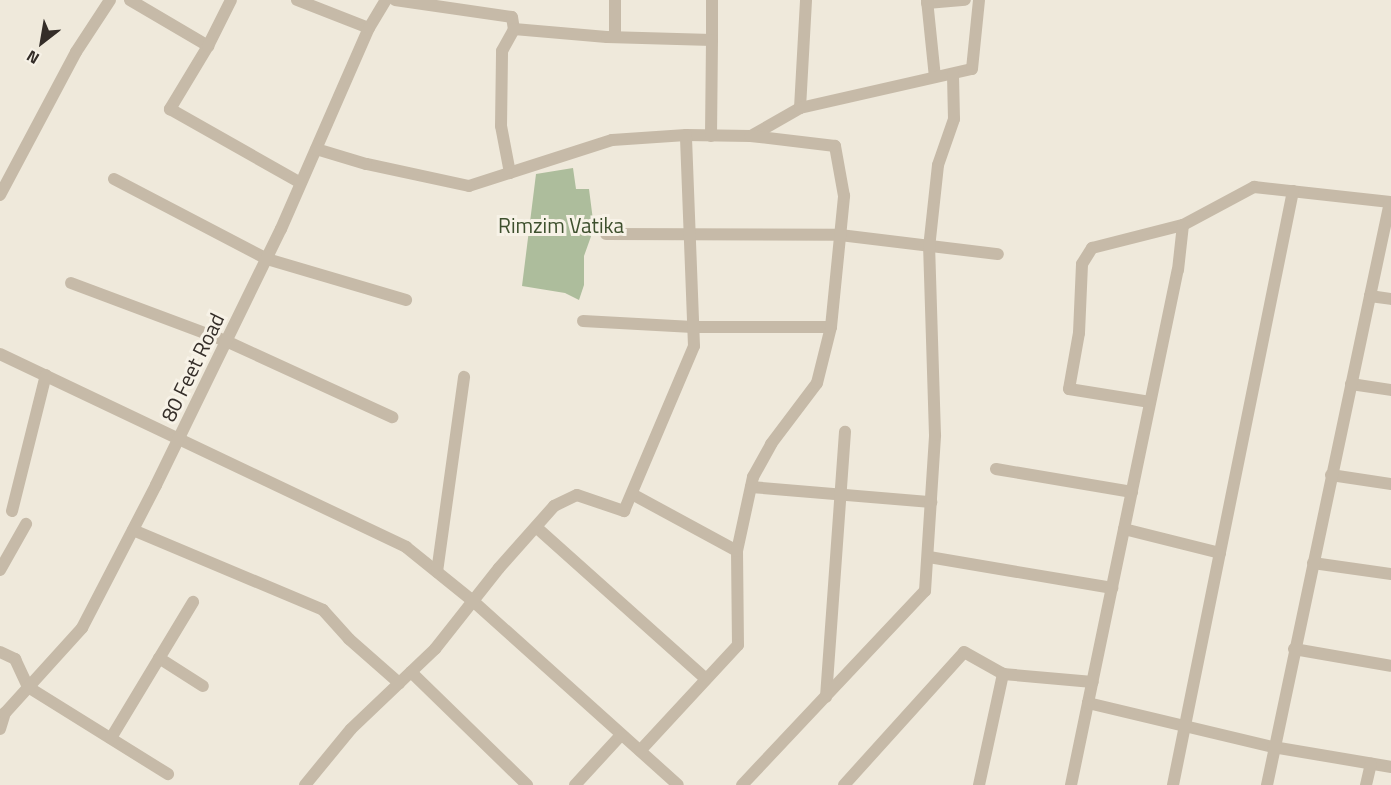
<!DOCTYPE html>
<style>
body{margin:0}
#map{position:relative;width:1391px;height:785px;overflow:hidden;background:#efe9db;font-family:"Titillium Web",sans-serif}
div>[style]{position:absolute}
.green>*{inset:0;background:#adbd9c}
.street>*{height:12px;margin:-6px;padding:0 6px;transform-origin:6px;border-radius:6px;background:#c6baa8}
span{translate:-50% -50%;white-space:nowrap;text-align:center;line-height:1.15;-webkit-text-stroke:6px #f7f2e7;paint-order:stroke}
.park-label{font-size:21px;color:#3e502e}
.street-label{font-size:21px;color:#342d28}
.north{position:absolute;left:12px;top:12px;width:60px;height:60px;-webkit-text-stroke:4px #f7f2e7;paint-order:stroke;rotate:211deg;font-size:16px;font-weight:700;line-height:24px;text-align:center;color:#342d28}
.north::after{content:'';display:block;margin:auto;width:21px;height:27px;background:#342d28;clip-path:polygon(50% 0,100% 100%,50% 72%,0 100%)}
</style>
<div id="map">
<div class="green">
<i style="clip-path:polygon(573px 168px,576px 189px,589px 189px,594px 228px,584px 256px,584px 285px,579px 300px,565px 293px,522px 286px,536px 174px)"></i>
</div>
<div class="street">
<i style="left:130px;top:0;width:91px;rotate:30.5deg"></i>
<i style="left:208px;top:46px;width:74px;rotate:121.1deg"></i>
<i style="left:170px;top:109px;width:150px;rotate:29.5deg"></i>
<i style="left:297px;top:0;width:77px;rotate:21.3deg"></i>
<i style="left:395px;top:0;width:118px;rotate:8.3deg"></i>
<i style="left:512px;top:17px;width:12px;rotate:81deg"></i>
<i style="left:514px;top:29px;width:93px;rotate:4.9deg"></i>
<i style="left:607px;top:37px;width:105px;rotate:1.6deg"></i>
<i style="left:712px;top:40px;width:40px;rotate:-90deg"></i>
<i style="left:927px;top:0;width:77px;rotate:84.1deg"></i>
<i style="left:927px;top:3px;width:38px;rotate:-5deg"></i>
<i style="left:615px;top:37px;width:37px;rotate:-90deg"></i>
<i style="left:208px;top:46px;width:51px;rotate:-63.4deg"></i>
<i style="left:800px;top:108px;width:108px;rotate:-86.8deg"></i>
<i style="left:686px;top:135px;width:65px;rotate:0.9deg"></i>
<i style="left:751px;top:136px;width:56px;rotate:-29.7deg"></i>
<i style="left:800px;top:108px;width:176px;rotate:-12.8deg"></i>
<i style="left:972px;top:69px;width:69px;rotate:-84.2deg"></i>
<i style="left:711px;top:136px;width:96px;rotate:-89.4deg"></i>
<i style="left:510px;top:173px;width:48px;rotate:-100.8deg"></i>
<i style="left:501px;top:126px;width:75px;rotate:-89.2deg"></i>
<i style="left:502px;top:51px;width:25px;rotate:-61deg"></i>
<i style="left:114px;top:179px;width:173px;rotate:27.6deg"></i>
<i style="left:267px;top:259px;width:145px;rotate:16.4deg"></i>
<i style="left:0;top:195px;width:162px;rotate:-62deg"></i>
<i style="left:76px;top:52px;width:62px;rotate:-56.8deg"></i>
<i style="left:606px;top:234px;width:234px;rotate:0.2deg"></i>
<i style="left:840px;top:235px;width:159px;rotate:6.9deg"></i>
<i style="left:71px;top:283px;width:165px;rotate:20.5deg"></i>
<i style="left:226px;top:341px;width:183px;rotate:24.6deg"></i>
<i style="left:583px;top:321px;width:110px;rotate:3.1deg"></i>
<i style="left:693px;top:327px;width:138px"></i>
<i style="left:0;top:354px;width:450px;rotate:25.4deg"></i>
<i style="left:406px;top:547px;width:86px;rotate:38.9deg"></i>
<i style="left:473px;top:601px;width:275px;rotate:41.9deg"></i>
<i style="left:1351px;top:384px;width:40px;rotate:8.5deg"></i>
<i style="left:1150px;top:402px;width:82px;rotate:-170.9deg"></i>
<i style="left:1069px;top:389px;width:57px;rotate:-79.9deg"></i>
<i style="left:1079px;top:333px;width:69px;rotate:-87.5deg"></i>
<i style="left:1082px;top:264px;width:19px;rotate:-58deg"></i>
<i style="left:1092px;top:248px;width:94px;rotate:-14.2deg"></i>
<i style="left:996px;top:469px;width:138px;rotate:9.6deg"></i>
<i style="left:1331px;top:475px;width:61px;rotate:8.5deg"></i>
<i style="left:751px;top:487px;width:181px;rotate:4.8deg"></i>
<i style="left:632px;top:494px;width:119px;rotate:28.5deg"></i>
<i style="left:737px;top:551px;width:94px;rotate:89.4deg"></i>
<i style="left:738px;top:645px;width:144px;rotate:132.8deg"></i>
<i style="left:12px;top:511px;width:140px;rotate:-76deg"></i>
<i style="left:536px;top:527px;width:228px;rotate:41.8deg"></i>
<i style="left:1124px;top:529px;width:99px;rotate:14deg"></i>
<i style="left:133px;top:530px;width:206px;rotate:22.8deg"></i>
<i style="left:323px;top:610px;width:39px;rotate:48deg"></i>
<i style="left:349px;top:639px;width:67px;rotate:41.3deg"></i>
<i style="left:737px;top:551px;width:76px;rotate:-77.8deg"></i>
<i style="left:753px;top:477px;width:38px;rotate:-61deg"></i>
<i style="left:771px;top:444px;width:76px;rotate:-53deg"></i>
<i style="left:817px;top:383px;width:58px;rotate:-76deg"></i>
<i style="left:831px;top:327px;width:132px;rotate:-84.3deg"></i>
<i style="left:844px;top:196px;width:51px;rotate:-100.2deg"></i>
<i style="left:835px;top:146px;width:85px;rotate:-173.2deg"></i>
<i style="left:929px;top:557px;width:186px;rotate:9.6deg"></i>
<i style="left:1313px;top:563px;width:79px;rotate:8deg"></i>
<i style="left:0;top:570px;width:53px;rotate:-60.5deg"></i>
<i style="left:437px;top:572px;width:197px;rotate:-82.1deg"></i>
<i style="left:1294px;top:649px;width:98px;rotate:9.9deg"></i>
<i style="left:0;top:652px;width:17px;rotate:25deg"></i>
<i style="left:15px;top:659px;width:31px;rotate:65deg"></i>
<i style="left:28px;top:687px;width:165px;rotate:31.9deg"></i>
<i style="left:159px;top:658px;width:52px;rotate:32.5deg"></i>
<i style="left:411px;top:672px;width:162px;rotate:44.2deg"></i>
<i style="left:826px;top:697px;width:266px;rotate:-85.9deg"></i>
<i style="left:1088px;top:703px;width:442px;rotate:-78.3deg"></i>
<i style="left:1178px;top:270px;width:45px;rotate:-83.7deg"></i>
<i style="left:1183px;top:225px;width:81px;rotate:-28.2deg"></i>
<i style="left:1254px;top:187px;width:137px;rotate:6.3deg"></i>
<i style="left:1390px;top:202px;width:96px;rotate:102deg"></i>
<i style="left:0;top:729px;width:17px;rotate:-73deg"></i>
<i style="left:5px;top:713px;width:115px;rotate:-47.8deg"></i>
<i style="left:82px;top:628px;width:161px;rotate:-62.6deg"></i>
<i style="left:156px;top:485px;width:285px;rotate:-64deg"></i>
<i style="left:281px;top:229px;width:219px;rotate:-66.4deg"></i>
<i style="left:369px;top:28px;width:33px;rotate:-59deg"></i>
<i style="left:111px;top:738px;width:159px;rotate:-58.9deg"></i>
<i style="left:305px;top:785px;width:72px;rotate:-50.6deg"></i>
<i style="left:351px;top:729px;width:116px;rotate:-43.6deg"></i>
<i style="left:435px;top:649px;width:103px;rotate:-51.7deg"></i>
<i style="left:499px;top:568px;width:83px;rotate:-48.4deg"></i>
<i style="left:554px;top:506px;width:25px;rotate:-26deg"></i>
<i style="left:577px;top:495px;width:50px;rotate:18.8deg"></i>
<i style="left:624px;top:511px;width:179px;rotate:-67deg"></i>
<i style="left:694px;top:346px;width:211px;rotate:-92.2deg"></i>
<i style="left:686px;top:135px;width:74px;rotate:176.1deg"></i>
<i style="left:612px;top:140px;width:150px;rotate:162.2deg"></i>
<i style="left:469px;top:186px;width:105px;rotate:-167.9deg"></i>
<i style="left:366px;top:164px;width:52px;rotate:-163.3deg"></i>
<i style="left:575px;top:785px;width:68px;rotate:-47.4deg"></i>
<i style="left:742px;top:785px;width:267px;rotate:-46.7deg"></i>
<i style="left:925px;top:591px;width:156px;rotate:-86.3deg"></i>
<i style="left:935px;top:435px;width:187px;rotate:-91.8deg"></i>
<i style="left:929px;top:248px;width:83px;rotate:-83.8deg"></i>
<i style="left:938px;top:165px;width:49px;rotate:-70.8deg"></i>
<i style="left:954px;top:119px;width:45px;rotate:-91.3deg"></i>
<i style="left:844px;top:785px;width:179px;rotate:-47.9deg"></i>
<i style="left:964px;top:652px;width:45px;rotate:29.4deg"></i>
<i style="left:1003px;top:674px;width:90px;rotate:5.1deg"></i>
<i style="left:979px;top:785px;width:114px;rotate:-77.8deg"></i>
<i style="left:1071px;top:785px;width:84px;rotate:-78.3deg"></i>
<i style="left:1088px;top:703px;width:190px;rotate:13.4deg"></i>
<i style="left:1273px;top:747px;width:120px;rotate:9.6deg"></i>
<i style="left:1173px;top:785px;width:606px;rotate:-78.58deg"></i>
<i style="left:1267px;top:785px;width:500px;rotate:-78.1deg"></i>
<i style="left:1370px;top:296px;width:21px;rotate:8deg"></i>
<i style="left:1366px;top:785px;width:22px;rotate:-77deg"></i>
</div>
<div class="park-label">
<span style="left:561px;top:225px">Rimzim Vatika</span>
</div>
<div class="street-label">
<span style="left:192px;top:367px;rotate:-64deg">80 Feet Road</span>
</div>
<div class="north">N</div>
</div>
